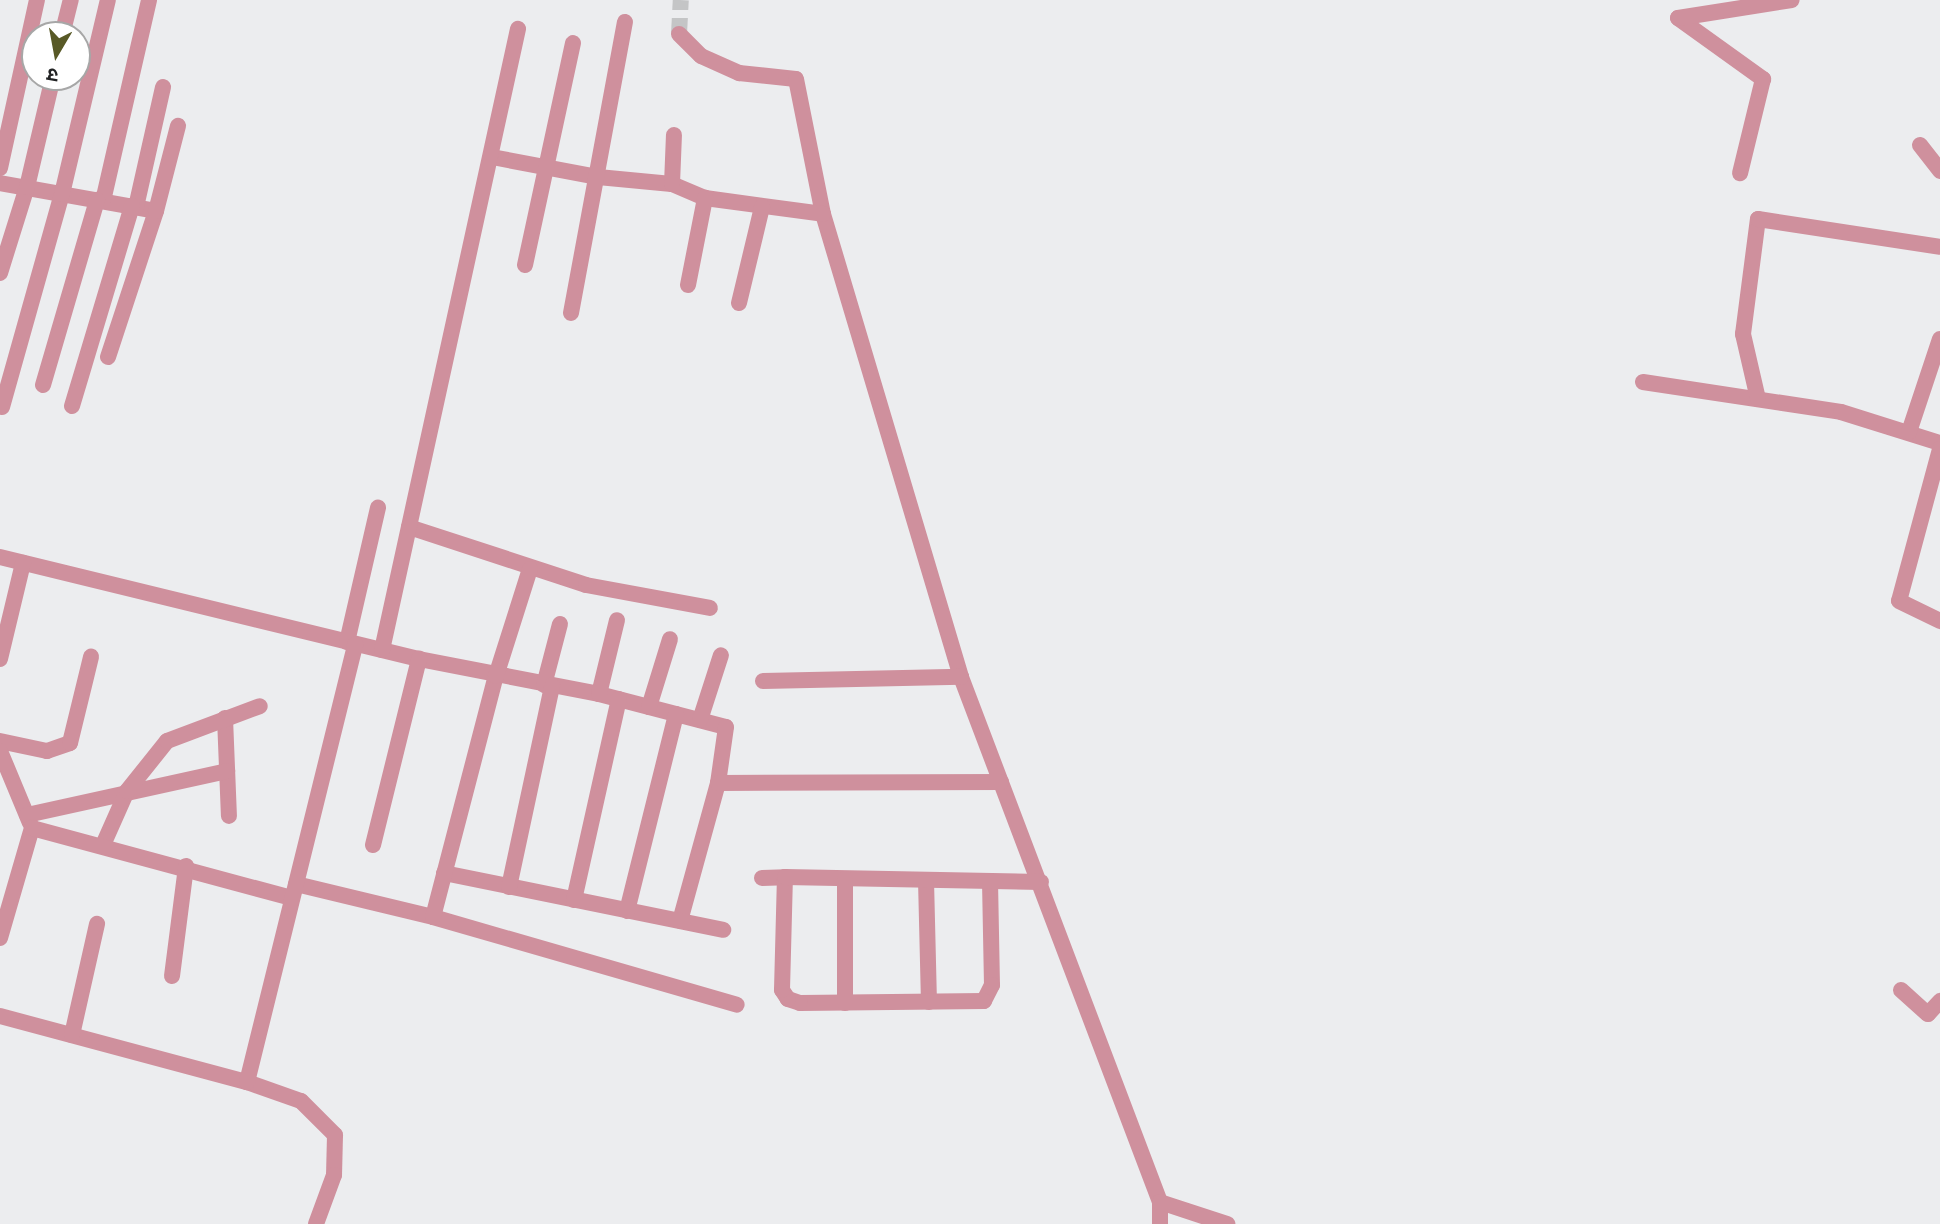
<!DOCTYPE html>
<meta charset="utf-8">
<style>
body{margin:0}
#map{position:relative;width:1940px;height:1224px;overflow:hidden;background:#ecedef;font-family:Helvetica,"Noto Sans Devanagari",sans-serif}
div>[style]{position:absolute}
.street-tunnel>*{height:16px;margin-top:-8px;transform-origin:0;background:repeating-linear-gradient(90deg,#c4c5c6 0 16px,transparent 0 24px)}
.street>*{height:16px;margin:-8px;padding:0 8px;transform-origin:8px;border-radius:8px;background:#cf909d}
span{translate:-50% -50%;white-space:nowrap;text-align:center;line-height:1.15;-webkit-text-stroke:7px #fff;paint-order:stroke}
.north{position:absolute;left:21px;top:21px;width:70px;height:70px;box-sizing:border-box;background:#fff;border:2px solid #a7a7a7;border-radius:50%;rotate:190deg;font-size:19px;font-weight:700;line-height:28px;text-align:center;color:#222324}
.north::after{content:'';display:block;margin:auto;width:24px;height:32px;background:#585926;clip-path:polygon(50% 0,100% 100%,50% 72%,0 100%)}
</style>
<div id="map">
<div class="street-tunnel">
<i style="left:679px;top:34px;width:34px;rotate:-87deg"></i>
</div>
<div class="street">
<i style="left:1678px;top:18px;width:105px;rotate:35.7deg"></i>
<i style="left:1763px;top:79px;width:97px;rotate:103.7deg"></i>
<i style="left:1678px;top:18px;width:115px;rotate:-9deg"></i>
<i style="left:679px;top:34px;width:31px;rotate:45deg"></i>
<i style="left:701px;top:56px;width:42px;rotate:24.1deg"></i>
<i style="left:739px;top:73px;width:57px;rotate:6deg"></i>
<i style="left:796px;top:79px;width:138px;rotate:78.7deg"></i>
<i style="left:823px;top:214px;width:483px;rotate:73.4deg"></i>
<i style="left:961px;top:677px;width:561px;rotate:69.24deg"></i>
<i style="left:1160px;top:1202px;width:22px;rotate:90deg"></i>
<i style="left:62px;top:35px;width:36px;rotate:-76deg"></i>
<i style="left:1920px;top:145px;width:33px;rotate:52deg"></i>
<i style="left:492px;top:157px;width:108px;rotate:10.7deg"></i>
<i style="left:598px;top:177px;width:74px;rotate:5.4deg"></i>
<i style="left:672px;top:184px;width:36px;rotate:23deg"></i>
<i style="left:705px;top:198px;width:119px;rotate:7.7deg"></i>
<i style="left:0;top:168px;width:172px;rotate:-77.6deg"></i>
<i style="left:0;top:183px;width:158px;rotate:10.2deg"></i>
<i style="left:672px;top:184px;width:49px;rotate:-87.7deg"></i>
<i style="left:103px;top:201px;width:206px;rotate:-77.1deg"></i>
<i style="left:136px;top:207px;width:123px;rotate:-77.3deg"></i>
<i style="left:525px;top:265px;width:227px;rotate:-77.8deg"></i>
<i style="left:0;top:273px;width:90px;rotate:-72.6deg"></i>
<i style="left:27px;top:187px;width:113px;rotate:-76.7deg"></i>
<i style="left:688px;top:285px;width:89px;rotate:-78.9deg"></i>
<i style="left:739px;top:303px;width:99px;rotate:-76.5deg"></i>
<i style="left:571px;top:313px;width:296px;rotate:-79.5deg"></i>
<i style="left:108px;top:357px;width:154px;rotate:-71.8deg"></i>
<i style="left:156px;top:211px;width:88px;rotate:-75.5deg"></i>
<i style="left:1643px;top:382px;width:200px;rotate:8.6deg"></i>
<i style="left:1841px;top:412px;width:104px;rotate:17.4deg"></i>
<i style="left:43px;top:385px;width:193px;rotate:-73.7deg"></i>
<i style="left:1758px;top:399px;width:67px;rotate:-103deg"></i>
<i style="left:1743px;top:334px;width:116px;rotate:-82.6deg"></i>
<i style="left:1758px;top:219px;width:184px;rotate:8.7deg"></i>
<i style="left:72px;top:406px;width:209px;rotate:-73.3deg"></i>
<i style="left:2px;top:407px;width:221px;rotate:-74.3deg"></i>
<i style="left:62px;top:194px;width:199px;rotate:-76.7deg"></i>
<i style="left:1909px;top:432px;width:98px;rotate:-71.6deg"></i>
<i style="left:1940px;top:449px;width:157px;rotate:105.1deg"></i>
<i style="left:1899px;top:601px;width:46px;rotate:26deg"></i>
<i style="left:409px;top:527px;width:186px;rotate:18.1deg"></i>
<i style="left:586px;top:585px;width:126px;rotate:10.5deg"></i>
<i style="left:0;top:557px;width:431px;rotate:13.7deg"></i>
<i style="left:419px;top:659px;width:183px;rotate:11deg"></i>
<i style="left:599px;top:694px;width:131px;rotate:14.6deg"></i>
<i style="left:726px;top:727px;width:57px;rotate:98.1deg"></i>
<i style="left:718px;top:783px;width:143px;rotate:105.4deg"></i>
<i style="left:347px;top:642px;width:138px;rotate:-77deg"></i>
<i style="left:382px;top:650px;width:636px;rotate:-77.65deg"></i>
<i style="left:0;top:659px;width:99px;rotate:-76.5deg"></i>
<i style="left:763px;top:681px;width:198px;rotate:-1.2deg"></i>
<i style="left:544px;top:685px;width:63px;rotate:-75.3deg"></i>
<i style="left:599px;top:694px;width:76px;rotate:-76.3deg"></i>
<i style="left:649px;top:707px;width:71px;rotate:-72.8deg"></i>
<i style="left:225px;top:718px;width:98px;rotate:87.7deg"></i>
<i style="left:700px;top:720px;width:68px;rotate:-72.1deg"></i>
<i style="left:0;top:741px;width:48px;rotate:12deg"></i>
<i style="left:47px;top:751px;width:24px;rotate:-19deg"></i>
<i style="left:70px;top:743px;width:89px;rotate:-76.3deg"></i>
<i style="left:0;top:751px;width:78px;rotate:67.4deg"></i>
<i style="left:718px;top:783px;width:283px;rotate:-0.2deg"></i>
<i style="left:27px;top:815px;width:205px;rotate:-12.4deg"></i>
<i style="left:103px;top:845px;width:59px;rotate:-66deg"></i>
<i style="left:127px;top:791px;width:64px;rotate:-51.3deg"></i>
<i style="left:167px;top:741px;width:99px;rotate:-20.6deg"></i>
<i style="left:373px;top:845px;width:192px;rotate:-76.1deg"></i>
<i style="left:444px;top:873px;width:285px;rotate:11.5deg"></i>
<i style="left:762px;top:878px;width:23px;rotate:-2deg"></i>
<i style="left:926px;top:880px;width:122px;rotate:88.6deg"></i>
<i style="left:990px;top:881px;width:104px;rotate:88.9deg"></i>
<i style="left:992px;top:985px;width:18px;rotate:117deg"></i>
<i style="left:984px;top:1001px;width:184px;rotate:179.4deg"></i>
<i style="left:800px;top:1003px;width:13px;rotate:-162deg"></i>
<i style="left:788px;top:999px;width:11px;rotate:-124deg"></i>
<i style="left:782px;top:990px;width:113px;rotate:-88.5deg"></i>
<i style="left:785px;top:877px;width:256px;rotate:1.1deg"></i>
<i style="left:296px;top:884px;width:141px;rotate:13.5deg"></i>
<i style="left:433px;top:917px;width:316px;rotate:16.1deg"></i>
<i style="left:509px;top:887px;width:206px;rotate:-77.9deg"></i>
<i style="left:574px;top:900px;width:206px;rotate:-77.4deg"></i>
<i style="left:627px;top:911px;width:203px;rotate:-76deg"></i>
<i style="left:433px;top:917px;width:249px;rotate:-75.4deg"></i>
<i style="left:496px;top:676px;width:112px;rotate:-72.4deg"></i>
<i style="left:0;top:938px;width:115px;rotate:-73.8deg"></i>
<i style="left:32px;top:828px;width:269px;rotate:15.1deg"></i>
<i style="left:172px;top:976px;width:111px;rotate:-82.7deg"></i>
<i style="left:1901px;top:990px;width:36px;rotate:42deg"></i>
<i style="left:1928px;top:1014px;width:18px;rotate:-47deg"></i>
<i style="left:845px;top:1003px;width:124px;rotate:-90deg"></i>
<i style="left:0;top:1016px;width:256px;rotate:15deg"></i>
<i style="left:247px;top:1082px;width:57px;rotate:19.4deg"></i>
<i style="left:301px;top:1101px;width:48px;rotate:45deg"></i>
<i style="left:335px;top:1135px;width:40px;rotate:91.4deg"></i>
<i style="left:334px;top:1175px;width:52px;rotate:110.2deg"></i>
<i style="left:72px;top:1035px;width:114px;rotate:-77.3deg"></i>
<i style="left:247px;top:1082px;width:451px;rotate:-76.1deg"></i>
<i style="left:1160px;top:1202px;width:71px;rotate:18.2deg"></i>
</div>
<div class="north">उ</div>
</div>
